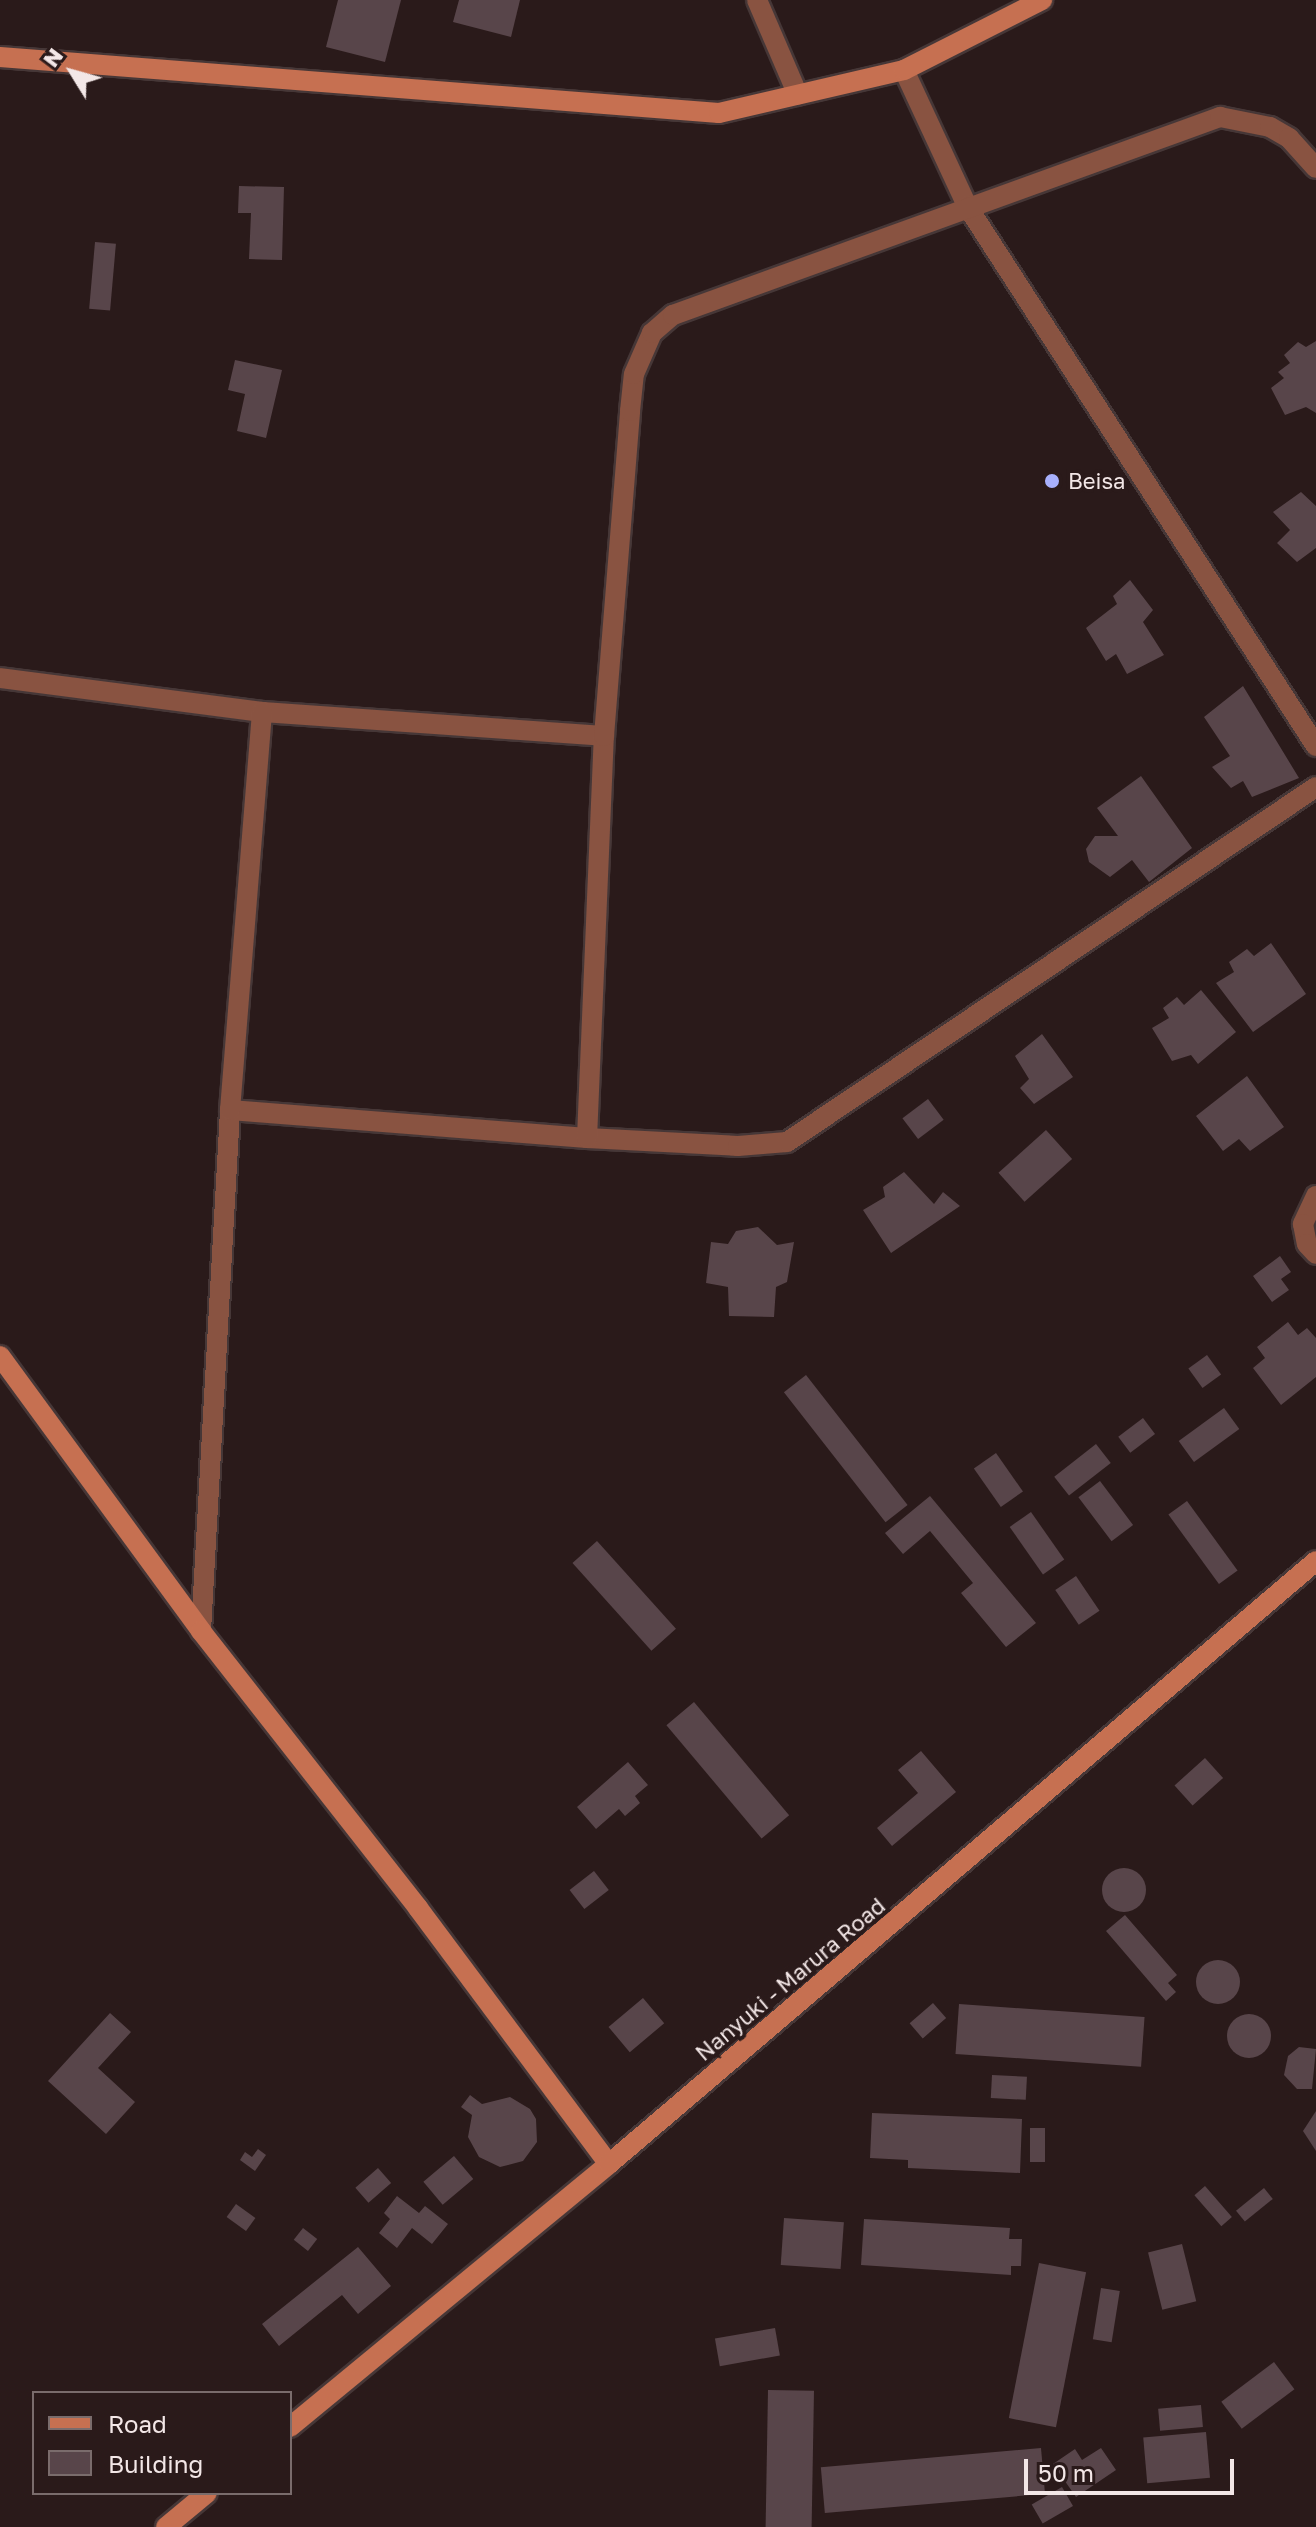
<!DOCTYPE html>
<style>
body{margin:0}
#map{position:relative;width:1316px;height:2527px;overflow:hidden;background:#2a1a1a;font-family:"Golos Text",sans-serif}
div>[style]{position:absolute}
.building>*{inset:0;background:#58454a;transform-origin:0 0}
.round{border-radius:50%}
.roads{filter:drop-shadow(2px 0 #463737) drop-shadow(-2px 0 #463737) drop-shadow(0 2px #463737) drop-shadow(0 -2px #463737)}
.street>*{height:20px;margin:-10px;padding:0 10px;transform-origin:10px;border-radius:10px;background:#895341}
.secondary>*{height:20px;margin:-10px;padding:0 10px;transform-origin:10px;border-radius:10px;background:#c67051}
.dots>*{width:22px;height:22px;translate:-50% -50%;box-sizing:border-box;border:4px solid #2a1a1a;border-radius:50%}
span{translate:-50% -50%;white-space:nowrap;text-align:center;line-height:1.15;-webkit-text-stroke:8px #2a1a1a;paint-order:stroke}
.poi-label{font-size:22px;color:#f3e7e7}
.left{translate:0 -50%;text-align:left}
.street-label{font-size:22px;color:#f3e7e7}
.legend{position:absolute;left:32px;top:2391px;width:260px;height:104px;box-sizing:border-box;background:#2a1a1a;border:2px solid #7a6c6c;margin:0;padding:10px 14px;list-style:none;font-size:24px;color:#f3e7e7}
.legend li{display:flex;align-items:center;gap:16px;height:40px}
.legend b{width:40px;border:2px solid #7a6c6c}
.north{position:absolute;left:32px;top:32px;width:80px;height:80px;-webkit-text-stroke:6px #2a1a1a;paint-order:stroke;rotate:307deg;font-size:22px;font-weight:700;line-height:32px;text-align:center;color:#f3e7e7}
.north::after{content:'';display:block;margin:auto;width:28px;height:36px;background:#f3e7e7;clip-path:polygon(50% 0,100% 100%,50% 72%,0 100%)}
.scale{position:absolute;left:1024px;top:2459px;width:210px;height:36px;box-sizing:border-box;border:4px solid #f3e7e7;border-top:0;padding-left:10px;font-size:24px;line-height:28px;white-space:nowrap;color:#f3e7e7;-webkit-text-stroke:6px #2a1a1a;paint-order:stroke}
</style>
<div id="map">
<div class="building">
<i style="clip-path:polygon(338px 0,401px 0,385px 62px,326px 47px)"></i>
<i style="clip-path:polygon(459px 0,520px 0,511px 37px,453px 22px)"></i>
<i style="clip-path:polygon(239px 186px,284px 187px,282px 260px,249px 259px,251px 213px,238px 213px)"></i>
<i style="left:95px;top:242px;width:21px;height:67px;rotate:5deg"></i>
<i style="clip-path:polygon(1316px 341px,1316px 413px,1306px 407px,1285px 415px,1271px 388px,1284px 378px,1278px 372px,1290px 363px,1284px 355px,1298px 342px,1306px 347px)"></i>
<i style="clip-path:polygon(235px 360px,282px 370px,266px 438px,237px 431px,245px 394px,228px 390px)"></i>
<i style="clip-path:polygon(1301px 492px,1316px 506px,1316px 548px,1297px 562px,1277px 543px,1290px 530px,1273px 512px)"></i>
<i style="clip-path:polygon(1130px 580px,1153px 610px,1143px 622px,1164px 655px,1127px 674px,1116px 654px,1106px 661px,1086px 628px,1117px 604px,1113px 596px)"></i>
<i style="clip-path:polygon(1243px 686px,1299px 778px,1252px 797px,1243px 781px,1231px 788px,1212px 767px,1230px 756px,1204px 717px)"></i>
<i style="clip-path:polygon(1141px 776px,1192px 848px,1149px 882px,1132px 860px,1110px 877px,1089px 862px,1086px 849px,1095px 836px,1118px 836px,1097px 808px)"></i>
<i style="clip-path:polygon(1271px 943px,1306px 994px,1253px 1032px,1216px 983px,1234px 972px,1229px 962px,1247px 949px,1254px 956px)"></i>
<i style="clip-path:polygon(1201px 990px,1236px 1032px,1198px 1064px,1191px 1055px,1172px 1061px,1152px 1028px,1169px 1018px,1163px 1008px,1177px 997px,1184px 1005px)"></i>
<i style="clip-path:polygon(1042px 1034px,1073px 1077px,1034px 1104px,1020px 1088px,1029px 1079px,1015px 1056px)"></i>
<i style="clip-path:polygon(1247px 1076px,1284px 1127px,1250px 1151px,1239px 1139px,1223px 1151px,1196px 1116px)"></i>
<i style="left:928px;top:1099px;width:26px;height:32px;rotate:53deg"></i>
<i style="left:1046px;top:1130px;width:39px;height:64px;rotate:48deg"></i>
<i style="clip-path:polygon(904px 1172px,934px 1204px,943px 1192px,960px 1206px,891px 1253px,863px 1210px,885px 1197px,883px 1187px)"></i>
<i style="clip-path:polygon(758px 1227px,777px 1245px,794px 1242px,787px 1282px,776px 1287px,774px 1317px,729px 1316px,728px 1287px,706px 1283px,711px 1242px,728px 1244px,736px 1231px)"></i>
<i style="clip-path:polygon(1280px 1256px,1291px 1272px,1281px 1279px,1289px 1290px,1272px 1302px,1253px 1276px)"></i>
<i style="clip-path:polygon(1288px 1322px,1298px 1335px,1307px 1328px,1316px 1338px,1316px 1377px,1281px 1405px,1253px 1368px,1265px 1358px,1257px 1347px)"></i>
<i style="left:1207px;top:1355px;width:24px;height:23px;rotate:54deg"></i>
<i style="left:806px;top:1375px;width:165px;height:28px;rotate:52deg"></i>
<i style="left:1224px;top:1408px;width:26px;height:56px;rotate:54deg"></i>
<i style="left:1143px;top:1418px;width:20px;height:31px;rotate:53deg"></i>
<i style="left:1096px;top:1444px;width:24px;height:53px;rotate:52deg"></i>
<i style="left:996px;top:1453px;width:47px;height:27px;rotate:55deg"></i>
<i style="left:1100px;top:1481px;width:55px;height:27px;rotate:53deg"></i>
<i style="clip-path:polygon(930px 1496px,1036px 1623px,1006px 1647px,961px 1593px,973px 1583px,930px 1531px,903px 1554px,885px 1533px)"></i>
<i style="left:1187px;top:1501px;width:86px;height:23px;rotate:54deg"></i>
<i style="left:1031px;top:1512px;width:58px;height:26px;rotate:55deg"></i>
<i style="left:597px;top:1541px;width:118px;height:33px;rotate:48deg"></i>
<i style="left:1076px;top:1576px;width:42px;height:25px;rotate:56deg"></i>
<i style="left:694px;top:1702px;width:148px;height:36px;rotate:50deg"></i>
<i style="clip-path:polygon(921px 1751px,956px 1792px,892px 1846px,877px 1828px,918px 1793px,898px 1770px)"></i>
<i style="left:1205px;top:1758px;width:27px;height:41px;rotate:48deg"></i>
<i style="clip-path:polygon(628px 1762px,648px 1785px,635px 1796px,640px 1803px,625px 1816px,619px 1809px,596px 1829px,577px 1807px)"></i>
<i class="round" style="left:1102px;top:1868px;width:44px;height:44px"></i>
<i style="left:594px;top:1871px;width:24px;height:31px;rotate:52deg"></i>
<i style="clip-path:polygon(1125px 1915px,1177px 1975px,1168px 1983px,1176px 1992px,1166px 2001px,1106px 1931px)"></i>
<i class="round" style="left:1196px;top:1960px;width:44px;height:44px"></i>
<i style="left:643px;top:1998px;width:33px;height:45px;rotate:50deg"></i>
<i style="left:933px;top:2003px;width:20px;height:31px;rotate:49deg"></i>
<i style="left:959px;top:2004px;width:186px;height:50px;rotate:4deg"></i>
<i style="clip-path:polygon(110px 2013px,131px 2032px,98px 2068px,135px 2102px,106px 2134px,48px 2081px)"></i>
<i class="round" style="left:1227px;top:2014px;width:44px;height:44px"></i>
<i style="clip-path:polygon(1299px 2047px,1316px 2049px,1312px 2089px,1297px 2089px,1284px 2075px,1288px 2056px)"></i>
<i style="left:992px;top:2075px;width:35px;height:23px;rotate:3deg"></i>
<i style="clip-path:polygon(470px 2095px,482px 2104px,510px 2097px,530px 2109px,536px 2119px,537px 2142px,523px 2161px,500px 2167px,479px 2157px,468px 2137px,472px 2115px,461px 2107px)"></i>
<i style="clip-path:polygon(1316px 2111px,1316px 2151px,1303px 2131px)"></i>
<i style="clip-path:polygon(872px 2113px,1022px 2119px,1020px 2173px,908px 2168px,908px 2160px,870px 2158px)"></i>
<i style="left:1030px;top:2128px;width:15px;height:34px"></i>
<i style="clip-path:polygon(258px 2149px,266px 2155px,255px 2171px,240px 2160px,245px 2152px,252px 2157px)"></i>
<i style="left:454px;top:2156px;width:30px;height:40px;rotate:50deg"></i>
<i style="left:378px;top:2168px;width:20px;height:30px;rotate:49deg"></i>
<i style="left:1205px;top:2186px;width:41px;height:14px;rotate:49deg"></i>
<i style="left:1264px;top:2188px;width:14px;height:36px;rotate:51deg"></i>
<i style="clip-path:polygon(397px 2196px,419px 2213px,425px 2206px,448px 2224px,432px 2244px,412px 2228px,397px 2248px,379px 2233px,390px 2219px,384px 2213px)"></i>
<i style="left:236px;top:2204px;width:24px;height:16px;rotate:36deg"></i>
<i style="left:784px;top:2218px;width:60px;height:47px;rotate:4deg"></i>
<i style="clip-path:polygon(864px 2219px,1010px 2228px,1009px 2239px,1022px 2239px,1021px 2266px,1011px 2266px,1011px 2275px,861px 2265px)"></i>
<i style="left:303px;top:2228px;width:18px;height:15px;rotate:38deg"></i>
<i style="left:1182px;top:2244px;width:59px;height:35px;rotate:76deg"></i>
<i style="clip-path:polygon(358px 2247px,391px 2286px,358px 2314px,342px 2295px,279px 2346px,262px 2324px)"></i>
<i style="left:1039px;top:2263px;width:48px;height:158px;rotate:11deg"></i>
<i style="left:1101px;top:2288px;width:19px;height:52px;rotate:9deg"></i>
<i style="left:775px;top:2328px;width:28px;height:61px;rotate:80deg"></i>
<i style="left:1274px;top:2362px;width:34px;height:66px;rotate:53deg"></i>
<i style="left:768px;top:2390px;width:46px;height:137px;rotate:1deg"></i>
<i style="left:1201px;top:2405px;width:22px;height:43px;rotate:85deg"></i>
<i style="left:1206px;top:2432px;width:46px;height:63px;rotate:85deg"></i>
<i style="left:1041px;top:2448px;width:46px;height:221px;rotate:85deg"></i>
<i style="clip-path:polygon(1101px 2448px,1116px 2470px,1076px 2497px,1053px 2464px,1075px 2449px,1082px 2460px)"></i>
<i style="left:1062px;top:2487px;width:22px;height:35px;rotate:60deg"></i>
</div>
<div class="roads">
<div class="street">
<i style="left:757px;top:0;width:103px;rotate:66.7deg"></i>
<i style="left:904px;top:70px;width:150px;rotate:65.1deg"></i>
<i style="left:967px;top:206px;width:643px;rotate:57.13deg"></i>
<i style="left:0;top:678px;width:264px;rotate:7.4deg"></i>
<i style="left:262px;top:712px;width:343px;rotate:4deg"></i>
<i style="left:230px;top:1110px;width:358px;rotate:4.5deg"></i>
<i style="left:587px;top:1138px;width:151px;rotate:3deg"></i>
<i style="left:738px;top:1146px;width:49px;rotate:-4.7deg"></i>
<i style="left:787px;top:1142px;width:637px;rotate:-33.86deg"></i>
<i style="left:587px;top:1138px;width:402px;rotate:-87.6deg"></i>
<i style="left:604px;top:736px;width:326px;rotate:-85.4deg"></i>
<i style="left:630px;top:411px;width:37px;rotate:-84deg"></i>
<i style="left:634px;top:374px;width:45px;rotate:-66.3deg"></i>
<i style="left:652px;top:333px;width:28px;rotate:-41deg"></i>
<i style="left:673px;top:315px;width:582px;rotate:-19.9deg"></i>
<i style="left:1220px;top:117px;width:51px;rotate:11.3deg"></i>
<i style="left:1270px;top:127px;width:22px;rotate:30deg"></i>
<i style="left:1289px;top:138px;width:40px;rotate:48deg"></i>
<i style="left:1316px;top:1196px;width:31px;rotate:115deg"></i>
<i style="left:1303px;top:1224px;width:20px;rotate:79deg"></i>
<i style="left:1307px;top:1244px;width:13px;rotate:48deg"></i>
<i style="left:201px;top:1631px;width:522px;rotate:-86.81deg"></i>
<i style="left:230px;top:1110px;width:399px;rotate:-85.4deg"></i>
</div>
<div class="secondary">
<i style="left:0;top:57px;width:721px;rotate:4.45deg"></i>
<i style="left:719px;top:113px;width:190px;rotate:-13.1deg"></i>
<i style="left:904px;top:70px;width:155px;rotate:-26.9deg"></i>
<i style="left:0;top:1356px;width:341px;rotate:53.8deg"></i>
<i style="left:201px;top:1631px;width:352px;rotate:51.9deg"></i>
<i style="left:418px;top:1908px;width:319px;rotate:53.3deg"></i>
<i style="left:290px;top:2427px;width:413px;rotate:-39.5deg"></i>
<i style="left:609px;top:2164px;width:929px;rotate:-40.46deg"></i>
<i style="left:166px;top:2527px;width:53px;rotate:-39.7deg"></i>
</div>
</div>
<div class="dots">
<i style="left:1052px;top:481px;background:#a8b0fc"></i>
</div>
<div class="poi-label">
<span class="left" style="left:1068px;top:481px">Beisa</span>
</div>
<div class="street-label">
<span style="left:790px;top:1979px;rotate:-40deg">Nanyuki - Marura Road</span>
</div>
<ul class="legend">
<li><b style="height:10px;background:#c67051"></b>Road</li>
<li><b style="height:22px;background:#58454a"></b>Building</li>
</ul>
<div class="north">N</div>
<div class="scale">50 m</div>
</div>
